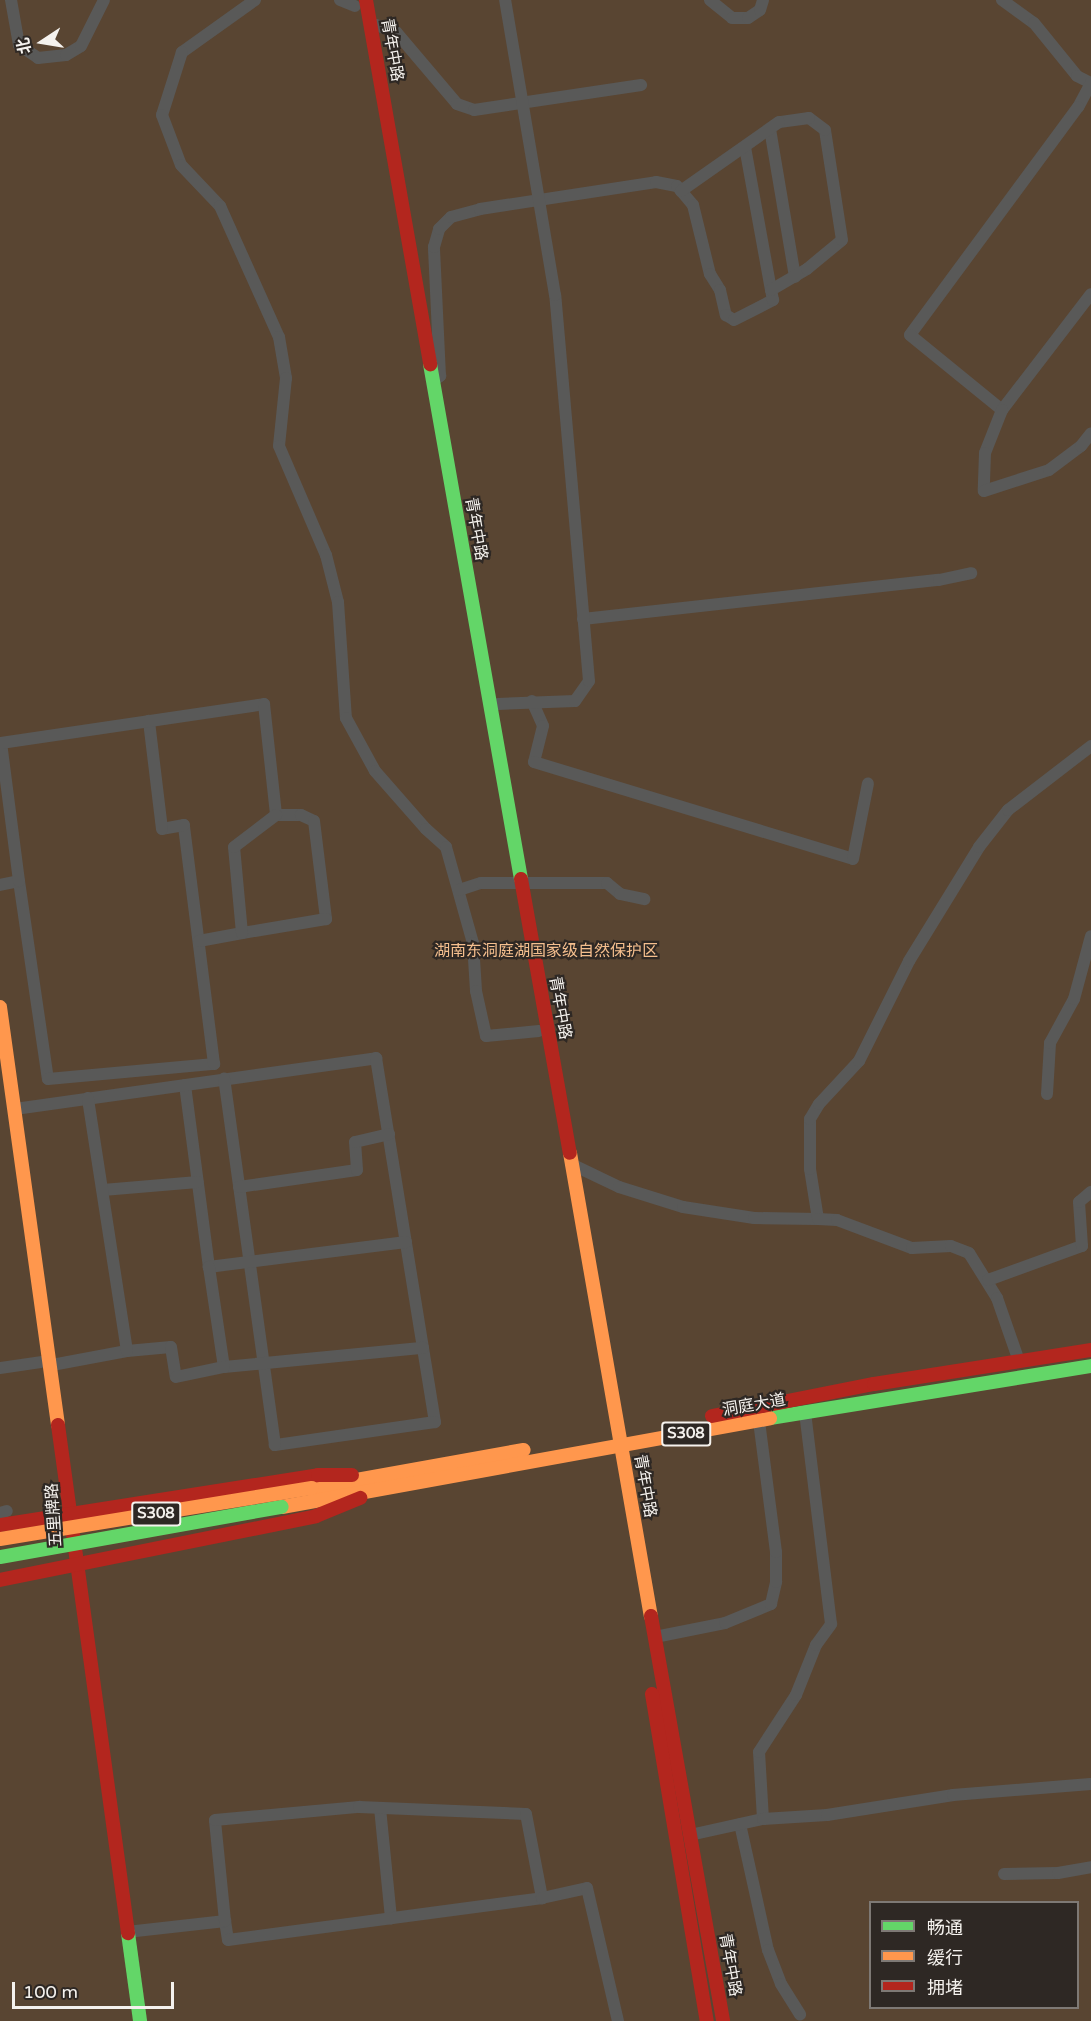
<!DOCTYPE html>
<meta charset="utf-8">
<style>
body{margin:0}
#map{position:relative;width:1091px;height:2021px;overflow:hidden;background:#2c2926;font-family:"Varela Round","Noto Sans SC",sans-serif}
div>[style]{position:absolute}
.green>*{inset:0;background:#594532}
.street>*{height:12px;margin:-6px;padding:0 6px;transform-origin:6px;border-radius:6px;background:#595958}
.fast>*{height:14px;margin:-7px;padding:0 7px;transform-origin:7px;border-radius:7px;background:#63d668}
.slow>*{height:14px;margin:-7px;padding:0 7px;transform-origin:7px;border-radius:7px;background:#ff974d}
.jam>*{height:14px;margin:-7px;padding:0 7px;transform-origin:7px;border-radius:7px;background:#b3261e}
.fast-bridge>*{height:14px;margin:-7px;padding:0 7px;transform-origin:7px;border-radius:7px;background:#63d668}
.slow-bridge>*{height:14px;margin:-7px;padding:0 7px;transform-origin:7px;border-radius:7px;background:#ff974d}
span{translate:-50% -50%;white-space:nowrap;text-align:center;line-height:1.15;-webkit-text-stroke:4.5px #2e2824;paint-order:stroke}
.shield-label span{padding:2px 4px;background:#2e2824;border:2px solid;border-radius:4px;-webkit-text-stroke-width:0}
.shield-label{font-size:15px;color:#f5f2ee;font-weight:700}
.street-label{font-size:16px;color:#f5f2ee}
.park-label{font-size:16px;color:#f5bf8e}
.legend{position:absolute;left:869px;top:1901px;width:210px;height:108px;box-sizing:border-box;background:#2e2824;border:2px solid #7e7975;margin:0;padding:8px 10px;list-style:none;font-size:18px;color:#f5f2ee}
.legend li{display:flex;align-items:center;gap:12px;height:30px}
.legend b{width:30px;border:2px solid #7e7975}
.north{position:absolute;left:12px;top:12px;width:60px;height:60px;-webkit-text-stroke:4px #2e2824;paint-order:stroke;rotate:258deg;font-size:16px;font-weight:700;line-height:24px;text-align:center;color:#f5f2ee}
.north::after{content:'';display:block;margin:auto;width:21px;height:27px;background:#f5f2ee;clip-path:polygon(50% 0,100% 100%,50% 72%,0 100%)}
.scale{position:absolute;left:12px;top:1982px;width:162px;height:27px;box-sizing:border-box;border:3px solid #f5f2ee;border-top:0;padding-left:8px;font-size:18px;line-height:21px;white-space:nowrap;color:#f5f2ee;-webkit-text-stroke:4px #2e2824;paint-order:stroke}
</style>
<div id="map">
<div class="green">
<i style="clip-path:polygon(evenodd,0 0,1091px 0,1091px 2021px,0 2021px,0 0,870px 1902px,1078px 1902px,1078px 2008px,870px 2008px,870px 1902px)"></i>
</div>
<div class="street">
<i style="left:11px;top:0;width:46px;rotate:79.9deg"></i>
<i style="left:19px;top:45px;width:23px;rotate:34deg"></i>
<i style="left:38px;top:58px;width:28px;rotate:-6deg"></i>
<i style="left:66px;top:55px;width:17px;rotate:-31deg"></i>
<i style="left:81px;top:46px;width:51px;rotate:-63.4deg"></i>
<i style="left:255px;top:0;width:90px;rotate:144.5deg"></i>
<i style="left:182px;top:52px;width:66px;rotate:107.6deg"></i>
<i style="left:162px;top:115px;width:53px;rotate:69.2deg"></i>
<i style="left:181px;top:165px;width:57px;rotate:46.4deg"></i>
<i style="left:220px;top:206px;width:144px;rotate:65.8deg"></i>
<i style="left:279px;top:337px;width:42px;rotate:80.3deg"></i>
<i style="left:286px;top:378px;width:68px;rotate:95.9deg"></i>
<i style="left:279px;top:446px;width:119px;rotate:66.7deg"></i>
<i style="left:326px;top:555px;width:49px;rotate:75.7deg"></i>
<i style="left:338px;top:602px;width:116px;rotate:86.1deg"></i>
<i style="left:346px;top:718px;width:60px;rotate:61.3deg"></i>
<i style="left:375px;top:771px;width:77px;rotate:48.7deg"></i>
<i style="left:426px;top:829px;width:27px;rotate:42deg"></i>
<i style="left:446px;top:847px;width:100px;rotate:74.3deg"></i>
<i style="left:473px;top:943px;width:48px;rotate:86.4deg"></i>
<i style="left:476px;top:991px;width:46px;rotate:77.5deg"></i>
<i style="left:486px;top:1036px;width:53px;rotate:-5.4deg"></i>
<i style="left:340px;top:0;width:16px;rotate:22deg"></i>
<i style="left:710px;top:0;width:28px;rotate:39deg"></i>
<i style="left:732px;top:18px;width:16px"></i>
<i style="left:748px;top:18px;width:14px;rotate:-34deg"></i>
<i style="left:760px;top:10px;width:10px;rotate:-73deg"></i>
<i style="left:1002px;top:0;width:39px;rotate:36deg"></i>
<i style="left:1034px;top:23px;width:68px;rotate:50.9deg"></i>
<i style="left:1077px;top:76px;width:16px;rotate:27deg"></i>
<i style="left:370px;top:23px;width:28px;rotate:19deg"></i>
<i style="left:396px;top:32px;width:94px;rotate:49.7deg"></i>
<i style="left:457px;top:104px;width:18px;rotate:19deg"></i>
<i style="left:474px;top:110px;width:169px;rotate:-8.5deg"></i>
<i style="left:1091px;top:83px;width:27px;rotate:118deg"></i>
<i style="left:1078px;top:107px;width:283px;rotate:126.4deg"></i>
<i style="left:910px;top:335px;width:119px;rotate:39.2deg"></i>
<i style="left:1002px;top:410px;width:146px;rotate:-52.5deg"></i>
<i style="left:770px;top:129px;width:150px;rotate:80.4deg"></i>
<i style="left:745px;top:147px;width:145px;rotate:79.7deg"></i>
<i style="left:437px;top:378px;width:4px;rotate:-34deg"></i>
<i style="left:440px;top:376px;width:129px;rotate:-92.7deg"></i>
<i style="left:434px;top:247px;width:19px;rotate:-74deg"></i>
<i style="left:439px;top:229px;width:17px;rotate:-45deg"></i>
<i style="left:451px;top:217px;width:30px;rotate:-15deg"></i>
<i style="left:480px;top:209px;width:178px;rotate:-8.7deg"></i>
<i style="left:656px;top:182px;width:21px;rotate:11deg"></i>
<i style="left:677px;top:186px;width:25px;rotate:50deg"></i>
<i style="left:693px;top:205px;width:71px;rotate:76.2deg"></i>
<i style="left:710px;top:274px;width:19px;rotate:58deg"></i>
<i style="left:720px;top:290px;width:26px;rotate:77deg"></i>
<i style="left:726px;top:315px;width:9px;rotate:32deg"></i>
<i style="left:734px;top:320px;width:44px;rotate:-27.1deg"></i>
<i style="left:773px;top:300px;width:10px;rotate:-101deg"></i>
<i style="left:771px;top:290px;width:42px;rotate:-30.3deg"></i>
<i style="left:807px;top:269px;width:45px;rotate:-39.6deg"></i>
<i style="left:842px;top:240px;width:111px;rotate:-98.8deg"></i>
<i style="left:825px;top:130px;width:20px;rotate:-143deg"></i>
<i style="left:809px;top:118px;width:30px;rotate:172deg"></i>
<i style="left:779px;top:122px;width:120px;rotate:144.9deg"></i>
<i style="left:1002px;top:410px;width:46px;rotate:111.6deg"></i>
<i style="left:985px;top:453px;width:38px;rotate:92deg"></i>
<i style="left:984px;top:491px;width:68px;rotate:-17.9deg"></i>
<i style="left:1049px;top:470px;width:40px;rotate:-37deg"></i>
<i style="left:1081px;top:446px;width:16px;rotate:-52deg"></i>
<i style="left:583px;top:619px;width:358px;rotate:-6.3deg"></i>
<i style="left:939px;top:580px;width:33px;rotate:-12deg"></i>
<i style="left:532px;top:701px;width:27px;rotate:66deg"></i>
<i style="left:543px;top:726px;width:37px;rotate:104deg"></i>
<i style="left:534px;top:762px;width:333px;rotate:16.9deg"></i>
<i style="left:853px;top:859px;width:77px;rotate:-78.8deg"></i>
<i style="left:498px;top:704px;width:77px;rotate:-2.2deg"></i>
<i style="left:575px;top:701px;width:24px;rotate:-55deg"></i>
<i style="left:589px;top:681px;width:387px;rotate:-95deg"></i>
<i style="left:555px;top:295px;width:299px;rotate:-99.6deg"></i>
<i style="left:19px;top:881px;width:200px;rotate:81.7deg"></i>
<i style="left:48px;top:1079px;width:167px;rotate:-5.2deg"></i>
<i style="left:214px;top:1064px;width:241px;rotate:-97.2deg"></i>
<i style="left:184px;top:825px;width:22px;rotate:170deg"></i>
<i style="left:162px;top:829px;width:109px;rotate:-96.9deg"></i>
<i style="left:0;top:885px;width:19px;rotate:-12deg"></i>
<i style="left:19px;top:881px;width:139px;rotate:-97.4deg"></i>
<i style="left:1px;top:743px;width:266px;rotate:-8.4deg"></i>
<i style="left:264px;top:704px;width:112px;rotate:83.8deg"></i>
<i style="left:276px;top:815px;width:25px"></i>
<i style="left:301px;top:815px;width:14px;rotate:25deg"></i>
<i style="left:314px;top:821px;width:99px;rotate:83deg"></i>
<i style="left:326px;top:919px;width:85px;rotate:170.5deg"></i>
<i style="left:459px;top:890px;width:23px;rotate:-18deg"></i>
<i style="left:481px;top:883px;width:126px"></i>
<i style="left:607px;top:883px;width:17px;rotate:40deg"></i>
<i style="left:620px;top:894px;width:25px;rotate:12deg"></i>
<i style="left:199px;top:941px;width:44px;rotate:-10.5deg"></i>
<i style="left:242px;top:933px;width:86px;rotate:-95.3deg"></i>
<i style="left:234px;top:847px;width:53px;rotate:-37.3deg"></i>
<i style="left:185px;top:1085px;width:184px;rotate:82.5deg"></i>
<i style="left:1047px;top:1094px;width:51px;rotate:-86.6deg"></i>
<i style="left:1050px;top:1043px;width:50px;rotate:-61.4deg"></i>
<i style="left:1074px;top:999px;width:65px;rotate:-74.9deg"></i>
<i style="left:15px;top:1109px;width:365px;rotate:-8deg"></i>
<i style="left:376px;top:1058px;width:369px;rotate:80.8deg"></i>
<i style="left:435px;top:1422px;width:162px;rotate:171.8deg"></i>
<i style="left:275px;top:1445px;width:370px;rotate:-97.9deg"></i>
<i style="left:571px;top:1164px;width:53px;rotate:25.6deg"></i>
<i style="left:619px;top:1187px;width:67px;rotate:17.4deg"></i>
<i style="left:683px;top:1207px;width:72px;rotate:8.8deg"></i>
<i style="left:754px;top:1218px;width:64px;rotate:0.9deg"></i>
<i style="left:818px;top:1219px;width:51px;rotate:-99.1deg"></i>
<i style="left:810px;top:1169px;width:50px;rotate:-90deg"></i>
<i style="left:810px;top:1119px;width:17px;rotate:-59deg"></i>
<i style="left:819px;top:1104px;width:59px;rotate:-47.1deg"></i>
<i style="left:859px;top:1061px;width:112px;rotate:-63.4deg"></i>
<i style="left:909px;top:961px;width:134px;rotate:-58.4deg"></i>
<i style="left:979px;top:847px;width:47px;rotate:-51.9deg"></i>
<i style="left:1008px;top:810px;width:105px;rotate:-37.6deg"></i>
<i style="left:239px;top:1187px;width:119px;rotate:-8.2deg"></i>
<i style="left:357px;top:1170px;width:28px;rotate:-94deg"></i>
<i style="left:355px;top:1142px;width:35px;rotate:-13deg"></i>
<i style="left:103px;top:1190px;width:95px;rotate:-4.8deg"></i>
<i style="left:818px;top:1219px;width:19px;rotate:3deg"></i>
<i style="left:837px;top:1220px;width:80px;rotate:20.5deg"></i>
<i style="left:912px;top:1248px;width:39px;rotate:-3deg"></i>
<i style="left:951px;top:1246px;width:19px;rotate:21deg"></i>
<i style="left:969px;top:1253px;width:53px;rotate:58.1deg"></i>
<i style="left:997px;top:1298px;width:67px;rotate:70.8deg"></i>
<i style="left:406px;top:1242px;width:199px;rotate:172.8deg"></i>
<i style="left:209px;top:1267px;width:101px;rotate:81.5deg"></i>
<i style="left:224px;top:1367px;width:200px;rotate:-5.5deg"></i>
<i style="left:988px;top:1280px;width:100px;rotate:-19.9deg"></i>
<i style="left:1082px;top:1246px;width:44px;rotate:-93.9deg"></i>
<i style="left:1079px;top:1202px;width:16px;rotate:-40deg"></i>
<i style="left:127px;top:1351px;width:44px;rotate:-5.2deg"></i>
<i style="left:171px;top:1347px;width:30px;rotate:81deg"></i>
<i style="left:176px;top:1377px;width:49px;rotate:-11.8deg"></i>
<i style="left:52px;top:1365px;width:76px;rotate:-10.6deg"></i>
<i style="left:127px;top:1351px;width:256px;rotate:-98.8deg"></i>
<i style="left:0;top:1368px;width:41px;rotate:-8.3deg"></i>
<i style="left:0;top:1513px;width:7px;rotate:-16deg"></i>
<i style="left:655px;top:1637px;width:71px;rotate:-11.3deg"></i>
<i style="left:725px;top:1623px;width:50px;rotate:-22.4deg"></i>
<i style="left:771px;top:1604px;width:23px;rotate:-77deg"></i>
<i style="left:776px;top:1582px;width:30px;rotate:-90deg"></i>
<i style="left:776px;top:1552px;width:132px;rotate:-97.4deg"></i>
<i style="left:380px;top:1808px;width:111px;rotate:84.3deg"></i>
<i style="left:763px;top:1819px;width:67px;rotate:-93.4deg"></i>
<i style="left:759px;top:1752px;width:68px;rotate:-57deg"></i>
<i style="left:796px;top:1695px;width:54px;rotate:-68.2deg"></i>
<i style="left:816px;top:1645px;width:26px;rotate:-54deg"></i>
<i style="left:831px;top:1624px;width:214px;rotate:-97deg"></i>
<i style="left:740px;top:1824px;width:129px;rotate:77.5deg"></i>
<i style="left:768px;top:1950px;width:36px;rotate:69deg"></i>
<i style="left:781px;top:1984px;width:36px;rotate:58deg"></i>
<i style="left:690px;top:1835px;width:75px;rotate:-12.4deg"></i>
<i style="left:763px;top:1819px;width:64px;rotate:-3.6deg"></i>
<i style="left:827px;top:1815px;width:128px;rotate:-9deg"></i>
<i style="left:953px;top:1795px;width:138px;rotate:-4.6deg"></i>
<i style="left:1004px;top:1874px;width:54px;rotate:-1.1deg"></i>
<i style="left:1058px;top:1873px;width:34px;rotate:-10deg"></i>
<i style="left:225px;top:1921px;width:19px;rotate:81deg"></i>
<i style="left:228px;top:1940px;width:317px;rotate:-7.6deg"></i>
<i style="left:127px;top:1932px;width:99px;rotate:-6.4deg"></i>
<i style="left:225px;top:1921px;width:101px;rotate:-95.7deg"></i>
<i style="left:215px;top:1820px;width:145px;rotate:-5.2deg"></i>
<i style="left:359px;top:1807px;width:167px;rotate:2.4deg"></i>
<i style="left:526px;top:1814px;width:86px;rotate:79.2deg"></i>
<i style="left:542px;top:1898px;width:46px;rotate:-12.5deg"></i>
<i style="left:587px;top:1888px;width:137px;rotate:76.9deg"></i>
</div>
<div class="fast">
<i style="left:430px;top:364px;width:523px;rotate:79.98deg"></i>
<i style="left:770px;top:1418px;width:325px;rotate:-9.2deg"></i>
<i style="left:128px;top:1933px;width:89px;rotate:82.2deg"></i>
</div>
<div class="slow">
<i style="left:0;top:1007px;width:422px;rotate:82.1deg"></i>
<i style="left:570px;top:1153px;width:470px;rotate:80.1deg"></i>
<i style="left:312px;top:1488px;width:215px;rotate:-10.2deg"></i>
<i style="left:282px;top:1507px;width:496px;rotate:-10.3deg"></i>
</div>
<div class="jam">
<i style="left:366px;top:0;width:370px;rotate:80deg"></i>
<i style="left:521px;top:879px;width:278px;rotate:79.9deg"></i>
<i style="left:712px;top:1416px;width:165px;rotate:-11.2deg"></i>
<i style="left:874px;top:1384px;width:220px;rotate:-8.9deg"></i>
<i style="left:58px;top:1425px;width:513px;rotate:82.15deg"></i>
<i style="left:0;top:1525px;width:322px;rotate:-8.9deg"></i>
<i style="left:318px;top:1475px;width:34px"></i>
<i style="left:0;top:1580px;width:322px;rotate:-11.4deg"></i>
<i style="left:316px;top:1516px;width:48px;rotate:-22.2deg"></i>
<i style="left:651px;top:1616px;width:411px;rotate:79.9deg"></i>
<i style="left:652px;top:1694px;width:332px;rotate:80.5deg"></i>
</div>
<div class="fast-bridge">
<i style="left:0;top:1557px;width:286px;rotate:-10.1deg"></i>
</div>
<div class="slow-bridge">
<i style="left:0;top:1539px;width:316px;rotate:-9.3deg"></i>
</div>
<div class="shield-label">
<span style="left:686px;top:1434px">S308</span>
<span style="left:156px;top:1514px">S308</span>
</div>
<div class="street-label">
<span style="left:392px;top:50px;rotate:80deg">青年中路</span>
<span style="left:476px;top:529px;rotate:80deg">青年中路</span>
<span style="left:560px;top:1008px;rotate:80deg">青年中路</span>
<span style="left:754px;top:1405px;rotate:-10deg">洞庭大道</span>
<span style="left:645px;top:1486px;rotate:80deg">青年中路</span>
<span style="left:54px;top:1515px;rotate:-94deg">五里牌路</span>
<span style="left:730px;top:1965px;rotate:80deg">青年中路</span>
</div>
<div class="park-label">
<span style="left:546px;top:951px">湖南东洞庭湖国家级自然保护区</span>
</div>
<ul class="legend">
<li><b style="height:8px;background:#63d668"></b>畅通</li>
<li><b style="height:8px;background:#ff974d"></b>缓行</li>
<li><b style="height:8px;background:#b3261e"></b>拥堵</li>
</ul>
<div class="north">北</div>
<div class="scale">100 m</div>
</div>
